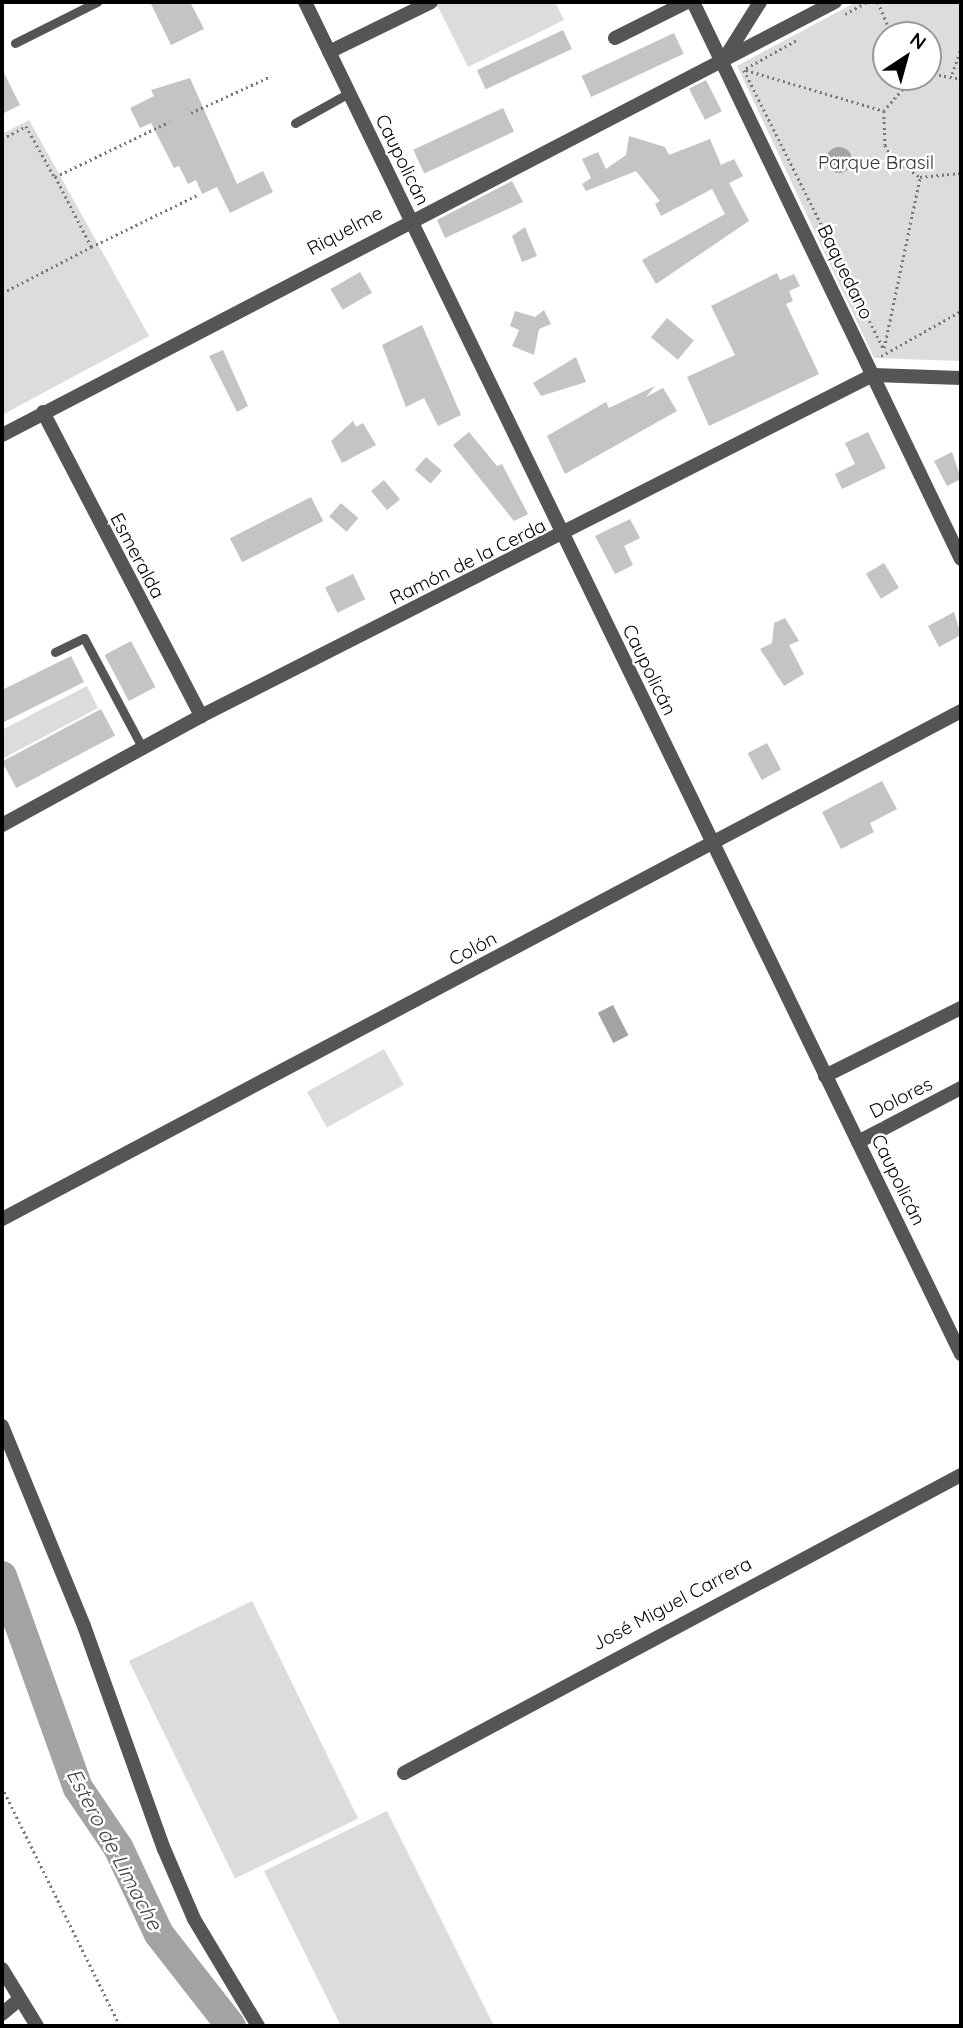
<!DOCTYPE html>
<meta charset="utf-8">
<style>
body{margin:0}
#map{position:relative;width:963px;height:2028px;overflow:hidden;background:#fff;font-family:Quicksand,sans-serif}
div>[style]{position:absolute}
.green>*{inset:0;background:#dcdcdc;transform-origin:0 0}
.water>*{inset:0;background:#a3a3a3;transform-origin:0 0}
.round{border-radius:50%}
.river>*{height:30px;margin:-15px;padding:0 15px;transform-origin:15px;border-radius:15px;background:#a3a3a3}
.building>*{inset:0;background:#c4c4c4;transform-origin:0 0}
.path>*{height:2.5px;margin-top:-1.25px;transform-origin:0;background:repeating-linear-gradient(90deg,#777 0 2px,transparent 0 5.5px)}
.service>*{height:9px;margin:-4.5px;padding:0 4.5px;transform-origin:4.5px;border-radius:4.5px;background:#555}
.minor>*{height:14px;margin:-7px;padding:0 7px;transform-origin:7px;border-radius:7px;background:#555}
.tertiary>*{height:14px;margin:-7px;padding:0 7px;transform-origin:7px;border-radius:7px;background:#555}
span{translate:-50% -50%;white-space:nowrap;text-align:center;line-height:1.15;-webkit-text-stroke:5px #fff;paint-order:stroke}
.street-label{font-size:19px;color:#000}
.park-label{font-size:19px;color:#333}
.water-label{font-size:21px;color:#444;font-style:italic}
.frame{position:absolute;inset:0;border:4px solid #000;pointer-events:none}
.north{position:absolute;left:872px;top:21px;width:70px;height:70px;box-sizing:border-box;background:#fff;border:2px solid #999;border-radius:50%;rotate:36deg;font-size:19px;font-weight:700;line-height:28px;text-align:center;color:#000}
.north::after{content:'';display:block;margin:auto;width:24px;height:32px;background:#000;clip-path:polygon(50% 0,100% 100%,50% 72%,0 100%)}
</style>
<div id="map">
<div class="green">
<i style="clip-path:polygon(443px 2px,555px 2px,564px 20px,468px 67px,437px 5px)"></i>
<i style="clip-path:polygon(evenodd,856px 2px,961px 2px,961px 361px,874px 358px,737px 66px,856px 2px,886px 35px,928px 35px,928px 77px,886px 77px,886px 35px)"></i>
<i style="clip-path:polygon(29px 120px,149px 336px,2px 415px,2px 134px)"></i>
<i style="clip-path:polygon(87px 686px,98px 708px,2px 759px,2px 730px)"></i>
<i style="left:384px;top:1049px;width:41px;height:88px;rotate:61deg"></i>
<i style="left:252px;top:1601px;width:242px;height:137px;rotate:64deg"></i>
<i style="clip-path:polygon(387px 1811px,494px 2026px,341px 2026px,264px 1871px)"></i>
</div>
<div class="water">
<i class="round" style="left:826px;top:147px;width:26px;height:26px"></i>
<i style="left:613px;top:1005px;width:34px;height:17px;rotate:63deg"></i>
</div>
<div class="river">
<i style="left:2px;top:1576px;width:225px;rotate:70.3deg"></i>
<i style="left:78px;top:1788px;width:71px;rotate:55.9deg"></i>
<i style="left:118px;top:1847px;width:96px;rotate:64.8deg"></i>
<i style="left:159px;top:1934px;width:117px;rotate:52deg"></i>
</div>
<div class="building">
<i style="clip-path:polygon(150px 2px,190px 2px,204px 29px,171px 45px)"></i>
<i style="left:563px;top:30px;width:21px;height:95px;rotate:65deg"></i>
<i style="left:674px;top:33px;width:23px;height:102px;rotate:65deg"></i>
<i style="clip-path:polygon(2px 69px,20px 105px,2px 114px)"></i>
<i style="clip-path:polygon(190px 78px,237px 184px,263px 171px,273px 192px,230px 213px,217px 187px,202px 194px,196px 180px,188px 184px,179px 166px,174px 168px,151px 123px,140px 128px,130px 108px,154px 96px,151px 90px)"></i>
<i style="left:706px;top:80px;width:35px;height:19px;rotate:63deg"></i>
<i style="left:503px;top:108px;width:26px;height:99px;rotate:65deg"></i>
<i style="clip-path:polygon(629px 136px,665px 147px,669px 155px,710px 139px,721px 165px,734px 159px,743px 176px,729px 183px,749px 221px,656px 284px,642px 260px,725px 214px,712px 189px,661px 216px,655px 204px,660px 201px,636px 171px,586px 191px,582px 184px,591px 178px,582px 159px,598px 152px,606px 169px,626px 155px)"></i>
<i style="clip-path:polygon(512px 181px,523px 202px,445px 238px,437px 220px)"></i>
<i style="clip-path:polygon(525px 227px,537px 256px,522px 262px,512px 236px)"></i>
<i style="left:360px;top:272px;width:24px;height:34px;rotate:60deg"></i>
<i style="clip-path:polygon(777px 273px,780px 280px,794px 274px,800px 286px,789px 291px,793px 301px,786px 304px,819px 374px,709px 426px,687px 377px,735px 355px,711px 306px)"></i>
<i style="clip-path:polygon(544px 310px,551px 324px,539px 329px,534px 355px,512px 346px,519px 330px,510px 326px,515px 311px,535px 317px)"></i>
<i style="left:667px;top:318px;width:35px;height:25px;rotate:40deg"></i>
<i style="clip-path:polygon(422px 325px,461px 415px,438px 426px,424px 398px,406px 407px,382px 345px)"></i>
<i style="clip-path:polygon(223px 350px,248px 406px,237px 412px,209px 356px)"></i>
<i style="clip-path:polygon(576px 357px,586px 382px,541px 396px,533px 383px)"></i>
<i style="clip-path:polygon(655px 386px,646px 397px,663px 388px,677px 411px,565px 474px,547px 436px,606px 402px,609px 408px)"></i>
<i style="clip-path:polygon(353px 421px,356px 427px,363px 423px,376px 445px,342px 463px,331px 441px)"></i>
<i style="clip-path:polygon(469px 432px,497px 466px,502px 464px,528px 514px,514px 521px,453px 445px)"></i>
<i style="clip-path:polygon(868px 432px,886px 468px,842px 489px,835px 474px,855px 464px,845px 443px)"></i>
<i style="clip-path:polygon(952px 452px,961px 479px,947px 486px,934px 461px)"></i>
<i style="left:426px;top:457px;width:21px;height:17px;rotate:41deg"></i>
<i style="left:384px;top:480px;width:25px;height:17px;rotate:50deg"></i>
<i style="left:311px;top:497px;width:27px;height:91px;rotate:63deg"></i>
<i style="left:341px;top:503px;width:23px;height:18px;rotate:41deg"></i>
<i style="clip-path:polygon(630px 519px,640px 538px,624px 546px,633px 565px,615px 574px,595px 536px)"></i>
<i style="left:884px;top:563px;width:29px;height:21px;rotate:59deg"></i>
<i style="left:353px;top:574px;width:28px;height:31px;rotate:64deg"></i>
<i style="clip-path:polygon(954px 612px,961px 635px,939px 647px,928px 626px)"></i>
<i style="clip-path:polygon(785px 618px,799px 641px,789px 645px,804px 674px,784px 686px,760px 649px,772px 643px,774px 623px)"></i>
<i style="left:131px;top:641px;width:52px;height:30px;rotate:62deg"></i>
<i style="clip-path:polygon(71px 656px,84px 682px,2px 723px,2px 690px)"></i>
<i style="left:101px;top:709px;width:30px;height:112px;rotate:62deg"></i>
<i style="left:767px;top:743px;width:30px;height:22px;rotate:62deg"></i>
<i style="clip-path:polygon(882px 781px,897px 809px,870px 823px,874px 832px,841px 849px,822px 812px)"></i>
</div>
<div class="path">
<i style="left:878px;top:2px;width:36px;rotate:67deg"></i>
<i style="left:845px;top:14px;width:25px;rotate:-29deg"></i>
<i style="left:796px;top:41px;width:60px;rotate:150.9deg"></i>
<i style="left:744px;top:70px;width:312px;rotate:63.4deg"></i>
<i style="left:746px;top:70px;width:144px;rotate:16.5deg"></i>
<i style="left:928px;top:73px;width:34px;rotate:10deg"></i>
<i style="left:952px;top:74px;width:28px;rotate:-71deg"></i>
<i style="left:914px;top:77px;width:45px;rotate:131.4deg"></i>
<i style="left:884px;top:111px;width:34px;rotate:88deg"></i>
<i style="left:885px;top:145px;width:17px;rotate:59deg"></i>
<i style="left:894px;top:160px;width:31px;rotate:33deg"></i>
<i style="left:920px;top:177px;width:41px;rotate:-5.6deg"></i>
<i style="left:191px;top:113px;width:88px;rotate:-24.8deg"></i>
<i style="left:2px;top:139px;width:27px;rotate:-28deg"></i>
<i style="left:26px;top:126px;width:57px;rotate:60.8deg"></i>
<i style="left:91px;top:247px;width:118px;rotate:-26.1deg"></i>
<i style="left:2px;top:293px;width:100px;rotate:-27.3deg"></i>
<i style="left:91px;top:247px;width:79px;rotate:-117.2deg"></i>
<i style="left:55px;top:177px;width:127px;rotate:-25.8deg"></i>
<i style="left:884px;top:348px;width:175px;rotate:-78.1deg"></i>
<i style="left:881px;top:356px;width:92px;rotate:-29.4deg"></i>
<i style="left:2px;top:1787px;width:267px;rotate:63.7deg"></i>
</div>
<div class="service">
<i style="left:15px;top:43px;width:92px;rotate:-26.6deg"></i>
<i style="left:295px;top:123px;width:62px;rotate:-29.1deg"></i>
<i style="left:55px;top:652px;width:32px;rotate:-26deg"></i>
<i style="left:84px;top:638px;width:126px;rotate:62deg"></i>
</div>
<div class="minor">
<i style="left:693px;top:2px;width:618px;rotate:64.31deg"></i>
<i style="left:615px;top:38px;width:80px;rotate:-26.6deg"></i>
<i style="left:329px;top:52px;width:114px;rotate:-26.1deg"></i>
<i style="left:723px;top:61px;width:70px;rotate:-57.9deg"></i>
<i style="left:43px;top:412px;width:343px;rotate:62.5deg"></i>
<i style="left:2px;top:435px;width:939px;rotate:-27.47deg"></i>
<i style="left:2px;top:825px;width:227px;rotate:-28.7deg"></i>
<i style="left:201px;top:716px;width:754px;rotate:-26.91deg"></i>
<i style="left:873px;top:375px;width:88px;rotate:2deg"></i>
<i style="left:825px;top:1076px;width:152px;rotate:-26.6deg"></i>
<i style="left:858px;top:1142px;width:116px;rotate:-27.7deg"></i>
<i style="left:2px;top:1426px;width:216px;rotate:67.7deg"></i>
<i style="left:84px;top:1626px;width:237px;rotate:70.3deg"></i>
<i style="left:164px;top:1849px;width:76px;rotate:66.8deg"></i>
<i style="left:194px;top:1919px;width:125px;rotate:59.1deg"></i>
<i style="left:404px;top:1773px;width:632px;rotate:-28.15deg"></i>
<i style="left:2px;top:1969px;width:67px;rotate:58.4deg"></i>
<i style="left:2px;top:2014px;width:23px;rotate:-40deg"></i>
</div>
<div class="tertiary">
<i style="left:305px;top:2px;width:1503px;rotate:64.12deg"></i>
<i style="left:2px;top:1219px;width:1085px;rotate:-27.91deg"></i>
</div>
<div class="street-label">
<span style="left:402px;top:160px;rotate:64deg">Caupolicán</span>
<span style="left:345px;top:231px;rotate:-28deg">Riquelme</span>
<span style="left:845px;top:272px;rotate:64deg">Baquedano</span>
<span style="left:137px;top:556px;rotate:62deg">Esmeralda</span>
<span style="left:468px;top:562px;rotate:-26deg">Ramón de la Cerda</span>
<span style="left:649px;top:670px;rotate:64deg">Caupolicán</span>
<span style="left:473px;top:949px;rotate:-28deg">Colón</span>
<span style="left:901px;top:1098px;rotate:-27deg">Dolores</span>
<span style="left:898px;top:1180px;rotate:64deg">Caupolicán</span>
<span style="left:672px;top:1604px;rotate:-28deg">José Miguel Carrera</span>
</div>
<div class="park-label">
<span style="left:876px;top:163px">Parque Brasil</span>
</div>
<div class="water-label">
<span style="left:115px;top:1849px;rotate:62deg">Estero de Limache</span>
</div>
<div class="frame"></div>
<div class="north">N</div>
</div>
